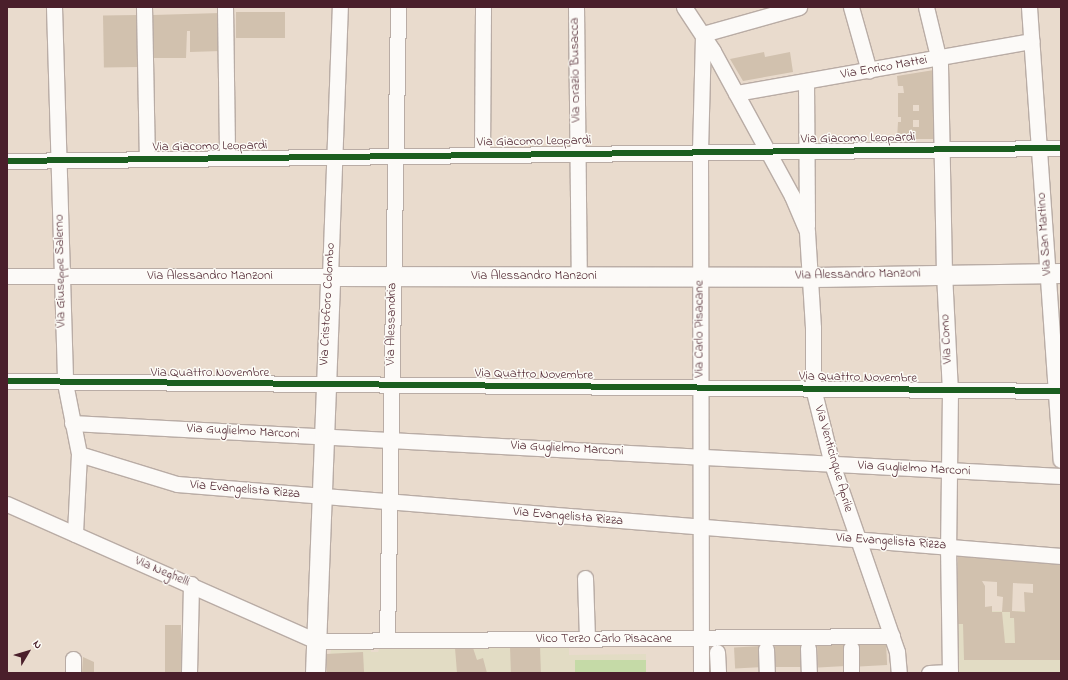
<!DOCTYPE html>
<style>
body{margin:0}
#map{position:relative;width:1068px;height:680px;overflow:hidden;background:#e9dbcd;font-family:"Indie Flower",sans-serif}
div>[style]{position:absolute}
.built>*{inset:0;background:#e2dcc4;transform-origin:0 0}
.green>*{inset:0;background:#c5daa7;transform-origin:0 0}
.building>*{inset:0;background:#d1c1ae;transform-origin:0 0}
.roads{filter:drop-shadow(1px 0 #b9aca5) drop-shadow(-1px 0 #b9aca5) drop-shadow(0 1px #b9aca5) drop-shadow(0 -1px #b9aca5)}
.minor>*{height:15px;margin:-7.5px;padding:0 7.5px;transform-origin:7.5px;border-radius:7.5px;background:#fcfaf8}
.major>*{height:19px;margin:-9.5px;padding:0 9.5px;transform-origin:9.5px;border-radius:9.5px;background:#fcfaf8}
.cycleway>*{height:6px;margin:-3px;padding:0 3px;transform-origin:3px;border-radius:3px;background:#1b5e20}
span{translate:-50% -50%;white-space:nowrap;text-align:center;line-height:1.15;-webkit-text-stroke:3px #fdfcf7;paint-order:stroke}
.street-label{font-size:13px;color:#4a1f2b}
.frame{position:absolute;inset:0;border:8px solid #4a1f2b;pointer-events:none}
.north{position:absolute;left:8px;top:632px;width:40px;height:40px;-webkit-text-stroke:3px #fdfcf7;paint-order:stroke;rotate:52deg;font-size:11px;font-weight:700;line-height:16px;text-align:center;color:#4a1f2b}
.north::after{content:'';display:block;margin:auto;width:14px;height:18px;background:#4a1f2b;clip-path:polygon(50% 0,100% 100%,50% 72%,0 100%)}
</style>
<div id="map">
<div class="built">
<i style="left:1061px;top:611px;width:62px;height:103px;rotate:90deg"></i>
<i style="clip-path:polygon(569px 646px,569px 655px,646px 654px,646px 673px,327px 673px,331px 650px,371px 649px,371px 652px,378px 652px,379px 649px)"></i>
</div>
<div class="green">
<i style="left:646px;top:660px;width:13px;height:71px;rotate:90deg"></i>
</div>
<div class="building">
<i style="left:285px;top:12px;width:26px;height:49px;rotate:90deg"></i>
<i style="clip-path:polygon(220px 13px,221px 51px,190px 52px,190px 31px,187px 31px,186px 58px,154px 58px,153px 15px)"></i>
<i style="left:138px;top:15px;width:52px;height:35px;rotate:89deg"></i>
<i style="clip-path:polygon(764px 52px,765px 57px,790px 52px,793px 72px,743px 81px,730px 59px)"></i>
<i style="clip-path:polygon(evenodd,934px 70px,934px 139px,897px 139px,898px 122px,901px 122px,901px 117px,898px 117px,898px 93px,904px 93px,903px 86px,898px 86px,897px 76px,934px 70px,913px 105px,919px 105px,919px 111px,913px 111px,913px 105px,934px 70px,913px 120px,919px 120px,919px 127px,913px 127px,913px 120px)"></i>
<i style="clip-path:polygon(evenodd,958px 555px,1061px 563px,1061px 660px,964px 660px,963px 624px,958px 624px,958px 555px,982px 581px,997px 582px,997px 596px,1003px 597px,1002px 612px,992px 612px,992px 606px,985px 607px,985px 586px,982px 581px,958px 555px,1013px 583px,1033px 584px,1033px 593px,1024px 592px,1025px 612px,1012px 611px,1013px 583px,958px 555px,1002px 612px,1010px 612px,1010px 618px,1014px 618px,1015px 643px,1005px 643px,1002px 612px)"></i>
<i style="left:165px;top:625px;width:16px;height:48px"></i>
<i style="left:886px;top:643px;width:22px;height:28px;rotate:87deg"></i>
<i style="left:845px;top:644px;width:22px;height:28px;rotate:87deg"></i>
<i style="left:540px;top:646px;width:27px;height:30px;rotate:88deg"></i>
<i style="left:762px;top:646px;width:21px;height:28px;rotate:87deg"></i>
<i style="left:775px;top:646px;width:28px;height:21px"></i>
<i style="clip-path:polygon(455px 648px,473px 648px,477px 660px,483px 658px,487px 673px,457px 673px)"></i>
<i style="left:363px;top:652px;width:21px;height:37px;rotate:87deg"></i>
<i style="clip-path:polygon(83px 657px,94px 662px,94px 673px,82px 673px)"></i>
</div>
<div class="roads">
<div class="minor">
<i style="left:54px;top:7px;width:376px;rotate:88.3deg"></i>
<i style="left:65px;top:383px;width:72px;rotate:78.8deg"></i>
<i style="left:79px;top:454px;width:80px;rotate:92.9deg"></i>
<i style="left:144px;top:7px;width:152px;rotate:88.9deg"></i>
<i style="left:225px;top:7px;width:151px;rotate:89.2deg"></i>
<i style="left:576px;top:7px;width:269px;rotate:89.4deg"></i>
<i style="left:684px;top:7px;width:53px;rotate:56.6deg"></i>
<i style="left:713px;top:51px;width:165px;rotate:61.4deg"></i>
<i style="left:792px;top:196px;width:39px;rotate:67deg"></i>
<i style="left:807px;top:232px;width:96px;rotate:86.4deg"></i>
<i style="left:813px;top:328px;width:60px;rotate:90deg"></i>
<i style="left:813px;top:388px;width:78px;rotate:76deg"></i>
<i style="left:832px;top:464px;width:199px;rotate:70.9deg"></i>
<i style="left:897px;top:652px;width:21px;rotate:85deg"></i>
<i style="left:851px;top:7px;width:66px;rotate:74.3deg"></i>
<i style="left:926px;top:7px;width:60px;rotate:76.4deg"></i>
<i style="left:940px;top:65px;width:208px;rotate:88.9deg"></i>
<i style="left:944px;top:273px;width:118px;rotate:87.1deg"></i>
<i style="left:950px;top:391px;width:155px;rotate:90.7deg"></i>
<i style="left:948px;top:546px;width:127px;rotate:89.1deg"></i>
<i style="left:1029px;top:7px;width:454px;rotate:86deg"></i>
<i style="left:703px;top:34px;width:100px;rotate:-15.7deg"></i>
<i style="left:806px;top:81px;width:145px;rotate:89.6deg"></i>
<i style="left:736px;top:93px;width:300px;rotate:-10deg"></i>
<i style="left:482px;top:154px;width:147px;rotate:-89.6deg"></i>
<i style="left:7px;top:161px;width:1054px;rotate:-0.71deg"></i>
<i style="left:7px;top:276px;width:323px"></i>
<i style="left:330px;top:276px;width:269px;rotate:-87.9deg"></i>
<i style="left:7px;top:381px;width:1054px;rotate:0.54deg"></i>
<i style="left:72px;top:423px;width:990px;rotate:3.07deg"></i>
<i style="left:79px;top:454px;width:102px;rotate:17deg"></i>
<i style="left:177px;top:484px;width:887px;rotate:4.66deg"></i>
<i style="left:7px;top:504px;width:338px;rotate:23.9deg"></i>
<i style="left:316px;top:641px;width:576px;rotate:-0.5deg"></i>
<i style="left:585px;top:578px;width:61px;rotate:88.1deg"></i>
<i style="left:387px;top:640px;width:633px;rotate:-89deg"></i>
<i style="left:808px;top:648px;width:25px;rotate:88deg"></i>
<i style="left:851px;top:648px;width:25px;rotate:90deg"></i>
<i style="left:766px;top:649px;width:24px;rotate:88deg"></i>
<i style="left:717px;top:652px;width:21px;rotate:87deg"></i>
<i style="left:73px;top:659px;width:14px;rotate:90deg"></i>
<i style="left:189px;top:673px;width:89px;rotate:-88.7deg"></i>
<i style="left:701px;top:673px;width:522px;rotate:-90.11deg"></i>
<i style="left:700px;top:151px;width:117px;rotate:-88.5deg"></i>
<i style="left:929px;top:673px;width:21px;rotate:-3deg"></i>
</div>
<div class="major">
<i style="left:315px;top:673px;width:397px;rotate:-87.8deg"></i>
<i style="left:330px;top:276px;width:480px;rotate:0.1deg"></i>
<i style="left:810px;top:277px;width:251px;rotate:-0.9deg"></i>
</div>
</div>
<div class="cycleway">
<i style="left:7px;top:161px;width:1054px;rotate:-0.71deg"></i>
<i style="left:7px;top:381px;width:1054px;rotate:0.54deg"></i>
</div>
<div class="street-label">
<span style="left:884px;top:68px;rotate:-10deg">Via Enrico Mattei</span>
<span style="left:576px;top:70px;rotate:-91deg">Via Orazio Busacca</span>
<span style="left:858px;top:139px;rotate:-1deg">Via Giacomo Leopardi</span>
<span style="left:534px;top:142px;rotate:-1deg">Via Giacomo Leopardi</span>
<span style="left:210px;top:147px;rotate:-1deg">Via Giacomo Leopardi</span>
<span style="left:1045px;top:234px;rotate:-94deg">Via San Martino</span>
<span style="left:61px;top:271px;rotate:-91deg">Via Giuseppe Salerno</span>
<span style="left:858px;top:275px;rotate:-1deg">Via Alessandro Manzoni</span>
<span style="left:210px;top:276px">Via Alessandro Manzoni</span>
<span style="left:534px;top:276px">Via Alessandro Manzoni</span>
<span style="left:328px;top:304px;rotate:-87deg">Via Cristoforo Colombo</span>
<span style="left:392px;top:324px;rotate:-89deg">Via Alessandria</span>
<span style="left:700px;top:329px;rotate:-90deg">Via Carlo Pisacane</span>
<span style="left:947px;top:339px;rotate:-93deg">Via Como</span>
<span style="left:210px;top:373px">Via Quattro Novembre</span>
<span style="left:534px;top:375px;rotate:1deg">Via Quattro Novembre</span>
<span style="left:858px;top:378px;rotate:1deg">Via Quattro Novembre</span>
<span style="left:243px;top:432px;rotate:3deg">Via Guglielmo Marconi</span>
<span style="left:567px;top:449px;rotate:3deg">Via Guglielmo Marconi</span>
<span style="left:833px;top:459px;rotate:74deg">Via Venticinque Aprile</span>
<span style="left:914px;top:469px;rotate:3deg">Via Guglielmo Marconi</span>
<span style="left:245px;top:490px;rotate:5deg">Via Evangelista Rizza</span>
<span style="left:568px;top:517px;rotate:5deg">Via Evangelista Rizza</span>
<span style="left:891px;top:542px;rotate:4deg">Via Evangelista Rizza</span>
<span style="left:162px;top:572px;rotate:23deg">Via Neghelli</span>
<span style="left:604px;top:639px">Vico Terzo Carlo Pisacane</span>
</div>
<div class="frame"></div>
<div class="north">N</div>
</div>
